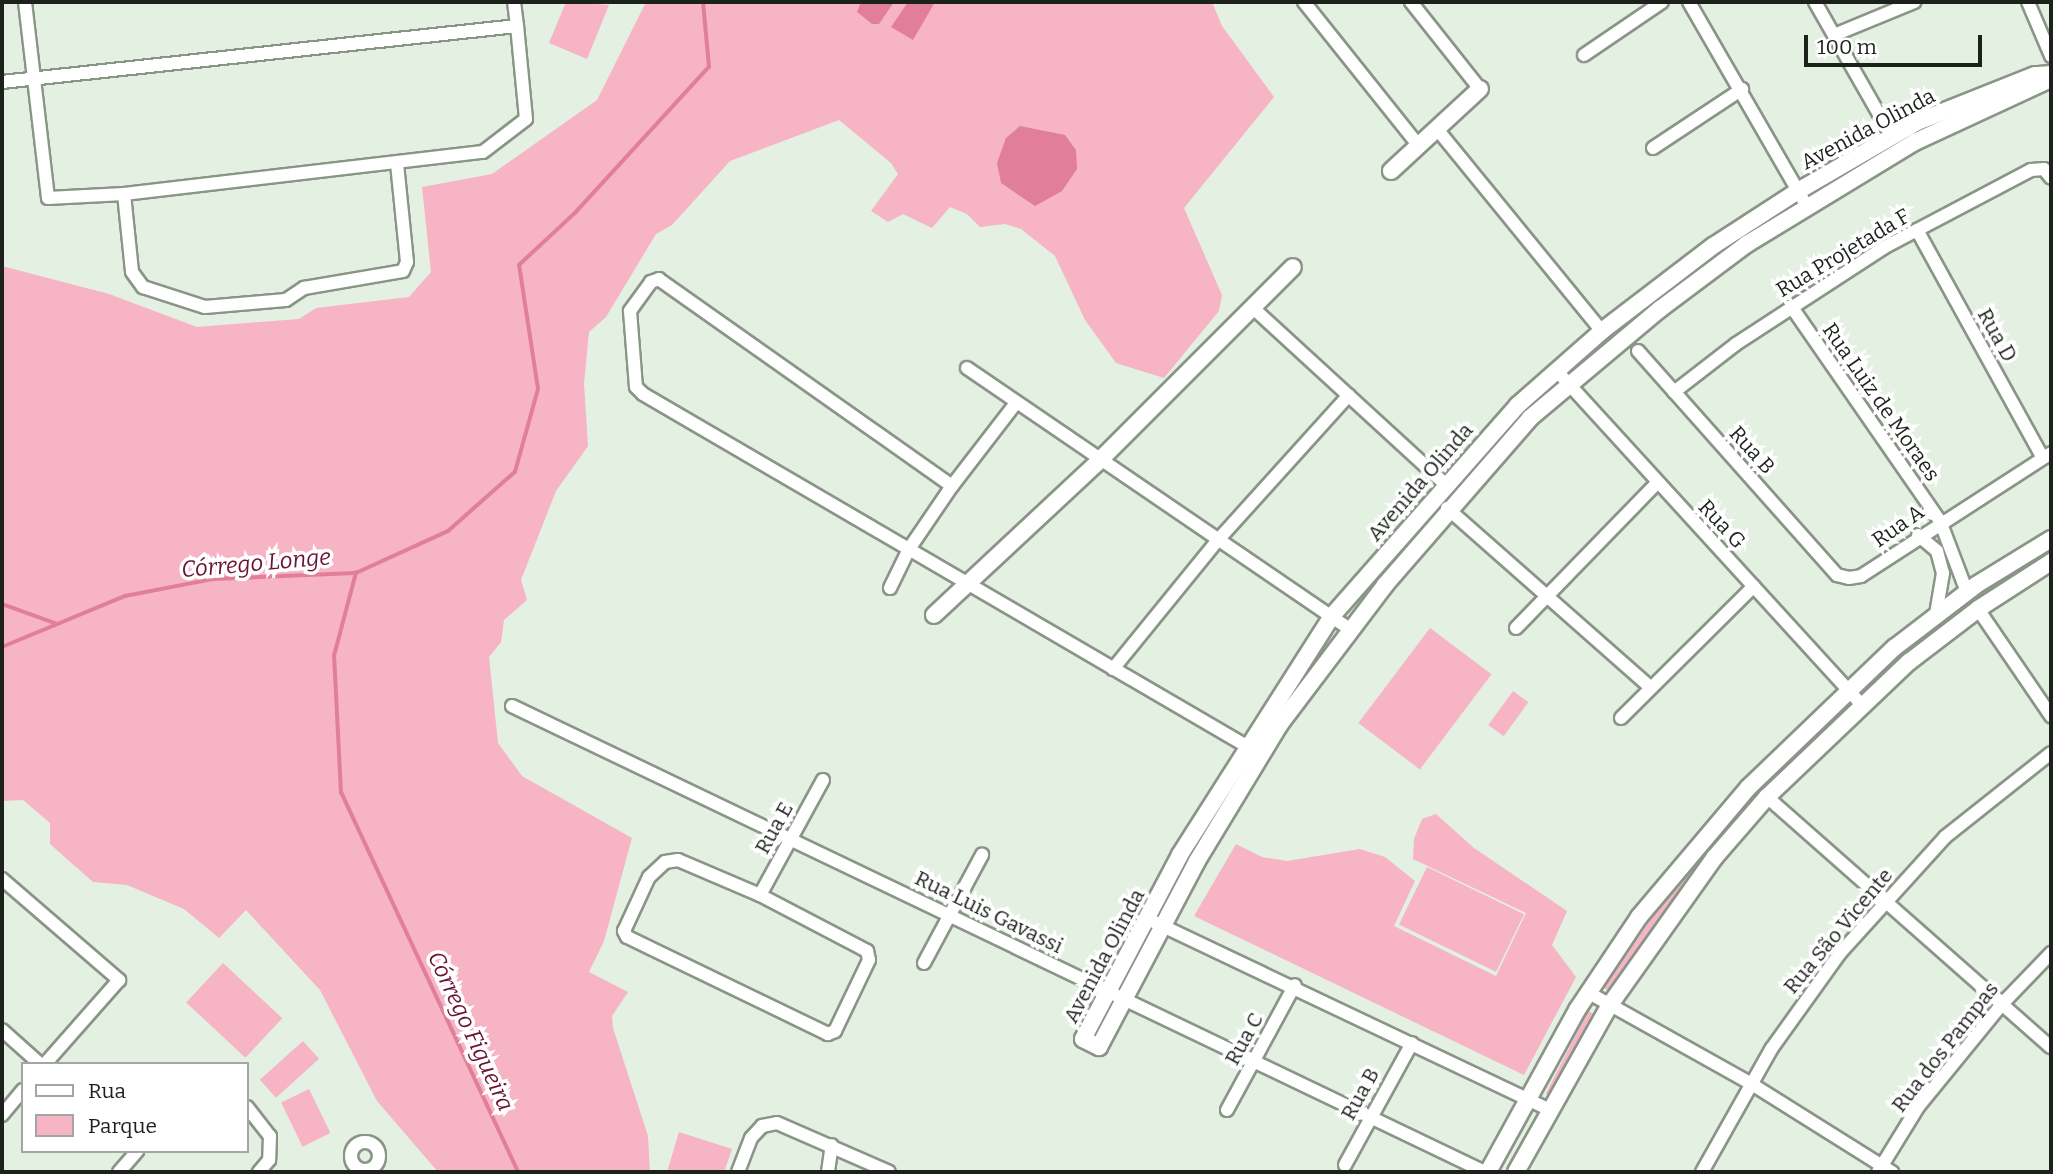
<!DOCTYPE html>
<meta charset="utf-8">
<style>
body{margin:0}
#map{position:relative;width:2053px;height:1174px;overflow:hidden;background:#e3f0e2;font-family:Bitter,serif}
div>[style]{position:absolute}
.green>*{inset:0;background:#f6b4c5;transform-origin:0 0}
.water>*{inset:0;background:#e17f9b}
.stream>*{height:3.5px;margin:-1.75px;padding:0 1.75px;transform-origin:1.75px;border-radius:1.75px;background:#e17f9b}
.roads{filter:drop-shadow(2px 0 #8a9588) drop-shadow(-2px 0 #8a9588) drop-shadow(0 2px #8a9588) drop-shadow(0 -2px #8a9588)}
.minor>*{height:12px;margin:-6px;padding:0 6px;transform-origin:6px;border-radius:6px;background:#fff}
.minor>.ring{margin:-6px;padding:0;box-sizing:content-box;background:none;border:12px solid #fff;border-radius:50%}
.tertiary>*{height:16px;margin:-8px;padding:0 8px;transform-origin:8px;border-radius:8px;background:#fff}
span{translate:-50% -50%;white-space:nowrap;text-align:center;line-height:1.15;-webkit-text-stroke:7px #fff;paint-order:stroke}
.street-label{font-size:21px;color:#1c211c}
.water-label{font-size:23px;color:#6a1336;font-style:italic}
.frame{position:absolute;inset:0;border:4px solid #1c211c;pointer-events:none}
.legend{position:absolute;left:21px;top:1062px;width:228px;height:91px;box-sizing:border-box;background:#fff;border:2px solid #a4a6a4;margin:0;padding:9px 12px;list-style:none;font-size:21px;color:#1c211c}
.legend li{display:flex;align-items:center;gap:14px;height:35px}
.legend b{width:35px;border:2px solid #a4a6a4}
.scale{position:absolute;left:1804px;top:35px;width:178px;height:32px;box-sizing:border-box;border:4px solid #1c211c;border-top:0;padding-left:9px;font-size:21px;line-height:24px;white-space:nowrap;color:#1c211c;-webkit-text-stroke:5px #fff;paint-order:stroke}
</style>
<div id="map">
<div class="green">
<i style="clip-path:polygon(566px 2px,609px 5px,587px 59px,549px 43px)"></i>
<i style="clip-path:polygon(646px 2px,1212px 2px,1222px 26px,1274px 97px,1184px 208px,1222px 295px,1219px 311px,1164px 378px,1116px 363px,1085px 320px,1055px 256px,1021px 229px,1005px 224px,980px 227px,967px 214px,950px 207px,932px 228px,903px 214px,888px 222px,871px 211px,898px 174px,891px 163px,839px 120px,730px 161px,672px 225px,656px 234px,606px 317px,589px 332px,584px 384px,588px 446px,556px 491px,521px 580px,527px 600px,504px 620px,501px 642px,489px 657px,498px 743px,522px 776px,632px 838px,604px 941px,589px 972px,628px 992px,612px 1016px,613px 1028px,648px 1136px,650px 1172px,438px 1172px,377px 1101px,320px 990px,246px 910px,219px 938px,184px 909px,127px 885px,93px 882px,50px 844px,50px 823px,23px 800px,2px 801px,2px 266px,109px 294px,197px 327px,299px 319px,316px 308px,409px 297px,431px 272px,422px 187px,492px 174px,597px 100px)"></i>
<i style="left:1961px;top:607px;width:8px;height:132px;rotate:50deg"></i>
<i style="left:1430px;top:628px;width:77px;height:119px;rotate:37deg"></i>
<i style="left:1513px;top:691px;width:19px;height:42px;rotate:36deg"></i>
<i style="clip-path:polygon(1841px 707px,1846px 713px,1721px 841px,1663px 914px,1611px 992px,1604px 988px,1657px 910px,1725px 825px)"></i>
<i style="clip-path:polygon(1436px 814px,1474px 848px,1567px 911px,1552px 945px,1576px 977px,1524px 1075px,1194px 916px,1236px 844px,1262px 857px,1287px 861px,1360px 849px,1385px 857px,1415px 881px,1394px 926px,1496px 976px,1526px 913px,1413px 859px,1414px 839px,1422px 819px)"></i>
<i style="left:1427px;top:867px;width:108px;height:64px;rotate:26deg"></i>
<i style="left:223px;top:963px;width:81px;height:54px;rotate:43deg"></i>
<i style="left:1588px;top:1011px;width:9px;height:93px;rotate:27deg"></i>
<i style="left:303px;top:1041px;width:24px;height:58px;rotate:48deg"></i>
<i style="left:309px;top:1089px;width:49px;height:31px;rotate:64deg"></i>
<i style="clip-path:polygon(679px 1132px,732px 1149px,724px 1172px,667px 1172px)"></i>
</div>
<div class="water">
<i style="clip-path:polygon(861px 2px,894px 2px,879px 24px,872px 24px,857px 12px)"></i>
<i style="clip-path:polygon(908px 2px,935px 2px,913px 40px,891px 27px)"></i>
<i style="clip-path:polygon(1020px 126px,1065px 135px,1076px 150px,1077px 169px,1062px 191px,1035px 206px,1001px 183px,997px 163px,1006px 138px)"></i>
</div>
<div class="stream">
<i style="left:2px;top:604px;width:56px;rotate:19.7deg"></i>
<i style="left:2px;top:647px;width:133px;rotate:-22.5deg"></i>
<i style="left:125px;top:596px;width:90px;rotate:-10.9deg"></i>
<i style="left:213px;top:579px;width:142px;rotate:-2.4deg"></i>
<i style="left:518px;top:1172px;width:418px;rotate:-115deg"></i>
<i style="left:341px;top:793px;width:137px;rotate:-92.9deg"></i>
<i style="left:334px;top:656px;width:86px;rotate:-75.2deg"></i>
<i style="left:356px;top:573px;width:101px;rotate:-24.5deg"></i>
<i style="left:448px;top:531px;width:89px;rotate:-41.4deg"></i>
<i style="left:515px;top:472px;width:86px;rotate:-74.5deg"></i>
<i style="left:538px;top:389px;width:125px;rotate:-98.7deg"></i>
<i style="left:519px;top:265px;width:76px;rotate:-42.9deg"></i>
<i style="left:575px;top:213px;width:198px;rotate:-47.5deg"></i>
<i style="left:709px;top:67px;width:65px;rotate:-95.3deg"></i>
</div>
<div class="roads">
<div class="minor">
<i style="left:25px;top:2px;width:197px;rotate:83.3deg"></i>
<i style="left:48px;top:198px;width:76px;rotate:-3deg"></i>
<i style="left:124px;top:194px;width:361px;rotate:-6.7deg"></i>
<i style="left:483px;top:152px;width:54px;rotate:-37.5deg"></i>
<i style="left:526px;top:119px;width:93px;rotate:-95.5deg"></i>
<i style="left:1304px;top:2px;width:184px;rotate:51.4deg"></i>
<i style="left:1411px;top:2px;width:111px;rotate:51.6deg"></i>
<i style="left:1689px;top:2px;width:236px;rotate:60deg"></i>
<i style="left:1815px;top:2px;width:153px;rotate:60.3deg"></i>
<i style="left:2028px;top:2px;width:59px;rotate:66.9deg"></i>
<i style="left:1834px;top:35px;width:87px;rotate:-22.4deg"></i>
<i style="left:1584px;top:55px;width:94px;rotate:-34.2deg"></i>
<i style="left:2px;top:82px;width:518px;rotate:-6.21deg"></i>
<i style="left:517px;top:26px;width:24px;rotate:-97deg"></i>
<i style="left:1437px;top:129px;width:261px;rotate:50.8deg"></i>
<i style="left:1653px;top:148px;width:107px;rotate:-33.5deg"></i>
<i style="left:124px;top:194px;width:78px;rotate:84.1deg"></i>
<i style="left:132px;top:272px;width:19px;rotate:54deg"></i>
<i style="left:143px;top:287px;width:65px;rotate:17.9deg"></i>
<i style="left:205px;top:307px;width:81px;rotate:-4.9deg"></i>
<i style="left:286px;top:300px;width:22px;rotate:-34deg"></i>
<i style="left:304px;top:288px;width:100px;rotate:-9.7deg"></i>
<i style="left:403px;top:271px;width:10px;rotate:-66deg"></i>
<i style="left:407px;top:262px;width:99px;rotate:-95.8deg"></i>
<i style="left:1917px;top:230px;width:260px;rotate:61.1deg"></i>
<i style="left:1791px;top:306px;width:262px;rotate:55.3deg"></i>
<i style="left:1940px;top:521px;width:76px;rotate:69.2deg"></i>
<i style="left:1253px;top:308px;width:260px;rotate:42.5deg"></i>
<i style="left:1638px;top:351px;width:300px;rotate:48.4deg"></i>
<i style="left:1837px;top:575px;width:12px;rotate:14deg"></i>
<i style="left:1849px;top:578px;width:12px;rotate:-9deg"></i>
<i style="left:1861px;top:576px;width:226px;rotate:-32.9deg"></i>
<i style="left:967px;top:368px;width:466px;rotate:34.3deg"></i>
<i style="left:1556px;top:370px;width:454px;rotate:47.6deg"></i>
<i style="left:1674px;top:392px;width:78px;rotate:-37.7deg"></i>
<i style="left:1736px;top:344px;width:176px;rotate:-33.1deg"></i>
<i style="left:1883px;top:248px;width:167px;rotate:-27.8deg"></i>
<i style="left:2031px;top:170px;width:13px;rotate:-4deg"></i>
<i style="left:2044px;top:169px;width:11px;rotate:52deg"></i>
<i style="left:952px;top:486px;width:359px;rotate:-144.8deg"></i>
<i style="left:659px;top:279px;width:9px;rotate:159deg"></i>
<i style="left:651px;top:282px;width:36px;rotate:126deg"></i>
<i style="left:630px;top:311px;width:76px;rotate:85.5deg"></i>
<i style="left:636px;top:387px;width:10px;rotate:45deg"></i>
<i style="left:643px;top:394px;width:709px;rotate:30.26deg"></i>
<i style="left:1447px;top:508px;width:271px;rotate:41.4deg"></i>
<i style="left:1918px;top:535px;width:25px;rotate:40deg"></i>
<i style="left:1937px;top:551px;width:23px;rotate:75deg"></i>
<i style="left:1943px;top:573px;width:42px;rotate:99.7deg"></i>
<i style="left:890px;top:588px;width:43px;rotate:-64deg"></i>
<i style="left:909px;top:549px;width:76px;rotate:-55.7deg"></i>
<i style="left:952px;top:486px;width:105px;rotate:-52.4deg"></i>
<i style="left:1978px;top:609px;width:130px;rotate:55.7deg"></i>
<i style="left:1516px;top:628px;width:202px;rotate:-45.8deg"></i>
<i style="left:1113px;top:669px;width:166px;rotate:-50.9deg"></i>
<i style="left:1218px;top:540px;width:195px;rotate:-47.9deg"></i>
<i style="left:512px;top:706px;width:1079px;rotate:25.59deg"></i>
<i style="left:1621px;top:718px;width:187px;rotate:-44.8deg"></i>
<i style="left:1767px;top:797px;width:378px;rotate:41.4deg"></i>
<i style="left:678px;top:860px;width:89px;rotate:23.1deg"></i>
<i style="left:760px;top:895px;width:121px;rotate:27.6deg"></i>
<i style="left:867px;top:951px;width:9px;rotate:77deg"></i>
<i style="left:869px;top:960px;width:79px;rotate:115.6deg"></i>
<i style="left:835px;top:1031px;width:8px;rotate:157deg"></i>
<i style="left:828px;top:1034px;width:223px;rotate:-154.2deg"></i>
<i style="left:627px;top:937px;width:7px;rotate:-117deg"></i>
<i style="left:624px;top:931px;width:60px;rotate:-65.2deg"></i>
<i style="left:649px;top:877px;width:22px;rotate:-43deg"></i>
<i style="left:665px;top:862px;width:13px;rotate:-9deg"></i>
<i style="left:2px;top:879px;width:155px;rotate:40.8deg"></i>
<i style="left:119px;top:980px;width:112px;rotate:131.4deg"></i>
<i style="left:760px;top:895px;width:131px;rotate:-61.3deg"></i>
<i style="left:1148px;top:919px;width:446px;rotate:25.4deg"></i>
<i style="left:924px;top:963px;width:123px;rotate:-61.8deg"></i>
<i style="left:1589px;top:993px;width:184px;rotate:29.2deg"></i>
<i style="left:1750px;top:1083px;width:168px;rotate:32.1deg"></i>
<i style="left:2px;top:1030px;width:51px;rotate:41.8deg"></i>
<i style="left:247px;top:1107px;width:37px;rotate:52deg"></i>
<i style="left:270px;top:1136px;width:24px;rotate:92deg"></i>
<i style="left:269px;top:1160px;width:16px;rotate:130deg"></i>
<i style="left:1227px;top:1110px;width:142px;rotate:-61.5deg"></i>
<i style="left:2px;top:1115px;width:33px;rotate:-50deg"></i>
<i class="ring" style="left:351px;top:1142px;width:16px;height:16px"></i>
<i style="left:1345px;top:1165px;width:139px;rotate:-61.2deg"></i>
<i style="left:119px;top:1172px;width:28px;rotate:-49deg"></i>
<i style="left:738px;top:1172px;width:36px;rotate:-69deg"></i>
<i style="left:751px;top:1138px;width:16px;rotate:-47deg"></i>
<i style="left:762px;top:1126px;width:15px;rotate:-11deg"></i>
<i style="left:777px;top:1123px;width:122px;rotate:23.6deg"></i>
<i style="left:828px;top:1172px;width:27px;rotate:-82deg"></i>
<i style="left:1702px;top:1172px;width:142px;rotate:-60.6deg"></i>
<i style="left:1772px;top:1048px;width:117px;rotate:-54.4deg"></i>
<i style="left:1840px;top:953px;width:156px;rotate:-47.8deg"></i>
<i style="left:1945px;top:837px;width:135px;rotate:-38.4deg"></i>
<i style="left:1878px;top:1172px;width:76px;rotate:-58.4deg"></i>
<i style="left:1918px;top:1107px;width:133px;rotate:-50.8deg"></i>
<i style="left:2002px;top:1004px;width:71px;rotate:-46.1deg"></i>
</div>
<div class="tertiary">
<i style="left:2051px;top:74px;width:16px;rotate:176deg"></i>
<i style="left:2035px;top:75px;width:127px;rotate:158.3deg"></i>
<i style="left:1917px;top:122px;width:138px;rotate:149.9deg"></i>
<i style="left:1798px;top:191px;width:101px;rotate:147.1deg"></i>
<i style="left:1713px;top:246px;width:140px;rotate:142.6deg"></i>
<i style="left:1602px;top:331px;width:112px;rotate:138.6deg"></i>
<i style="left:1518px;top:405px;width:281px;rotate:131.4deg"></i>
<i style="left:1332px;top:616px;width:283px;rotate:122.5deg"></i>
<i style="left:1180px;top:855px;width:208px;rotate:117.8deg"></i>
<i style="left:1083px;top:1039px;width:18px;rotate:27deg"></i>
<i style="left:1099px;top:1047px;width:210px;rotate:-62.2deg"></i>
<i style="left:1197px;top:861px;width:160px;rotate:-58.8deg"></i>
<i style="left:1280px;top:724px;width:174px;rotate:-52.9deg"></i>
<i style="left:1385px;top:585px;width:221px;rotate:-49deg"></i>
<i style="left:1530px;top:418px;width:170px;rotate:-40deg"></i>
<i style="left:1660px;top:309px;width:109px;rotate:-36.8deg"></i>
<i style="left:1747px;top:244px;width:197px;rotate:-31.3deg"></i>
<i style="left:1915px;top:142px;width:150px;rotate:-24.9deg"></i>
<i style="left:1391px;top:171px;width:121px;rotate:-42.7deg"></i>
<i style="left:934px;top:615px;width:226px;rotate:-43deg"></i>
<i style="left:1099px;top:461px;width:274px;rotate:-45deg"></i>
<i style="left:1488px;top:1172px;width:185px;rotate:-61.2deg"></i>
<i style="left:1577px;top:1010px;width:112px;rotate:-56.3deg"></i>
<i style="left:1639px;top:917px;width:170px;rotate:-49.8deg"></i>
<i style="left:1749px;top:787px;width:201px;rotate:-43.8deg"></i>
<i style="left:1894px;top:648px;width:103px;rotate:-37.5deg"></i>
<i style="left:1976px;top:585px;width:88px;rotate:-31.5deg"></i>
<i style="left:1516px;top:1172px;width:190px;rotate:-60.7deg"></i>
<i style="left:1609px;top:1006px;width:183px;rotate:-54.6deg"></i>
<i style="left:1715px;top:857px;width:79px;rotate:-49.1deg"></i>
<i style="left:1767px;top:797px;width:196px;rotate:-43.6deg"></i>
<i style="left:1909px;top:662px;width:87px;rotate:-37.5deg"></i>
<i style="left:1978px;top:609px;width:87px;rotate:-32.8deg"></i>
</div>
</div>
<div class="street-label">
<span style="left:1868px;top:129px;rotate:-28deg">Avenida Olinda</span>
<span style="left:1843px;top:253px;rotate:-31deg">Rua Projetada F</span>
<span style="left:1997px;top:335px;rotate:61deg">Rua D</span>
<span style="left:1881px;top:402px;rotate:55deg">Rua Luiz de Moraes</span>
<span style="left:1752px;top:450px;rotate:48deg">Rua B</span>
<span style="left:1420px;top:482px;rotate:-49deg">Avenida Olinda</span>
<span style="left:1722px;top:524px;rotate:47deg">Rua G</span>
<span style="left:1898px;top:526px;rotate:-35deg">Rua A</span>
<span style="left:774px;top:828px;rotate:-61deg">Rua E</span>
<span style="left:989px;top:912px;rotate:26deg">Rua Luis Gavassi</span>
<span style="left:1838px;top:931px;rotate:-50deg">Rua São Vicente</span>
<span style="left:1104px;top:956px;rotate:-62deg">Avenida Olinda</span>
<span style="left:1244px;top:1039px;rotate:-61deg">Rua C</span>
<span style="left:1945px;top:1047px;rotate:-52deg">Rua dos Pampas</span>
<span style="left:1360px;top:1094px;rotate:-61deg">Rua B</span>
</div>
<div class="water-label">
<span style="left:256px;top:563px;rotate:-5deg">Córrego Longe</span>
<span style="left:471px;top:1031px;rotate:65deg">Córrego Figueira</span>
</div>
<div class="frame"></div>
<ul class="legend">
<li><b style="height:9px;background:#fff"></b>Rua</li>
<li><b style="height:19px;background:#f6b4c5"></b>Parque</li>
</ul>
<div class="scale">100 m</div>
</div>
